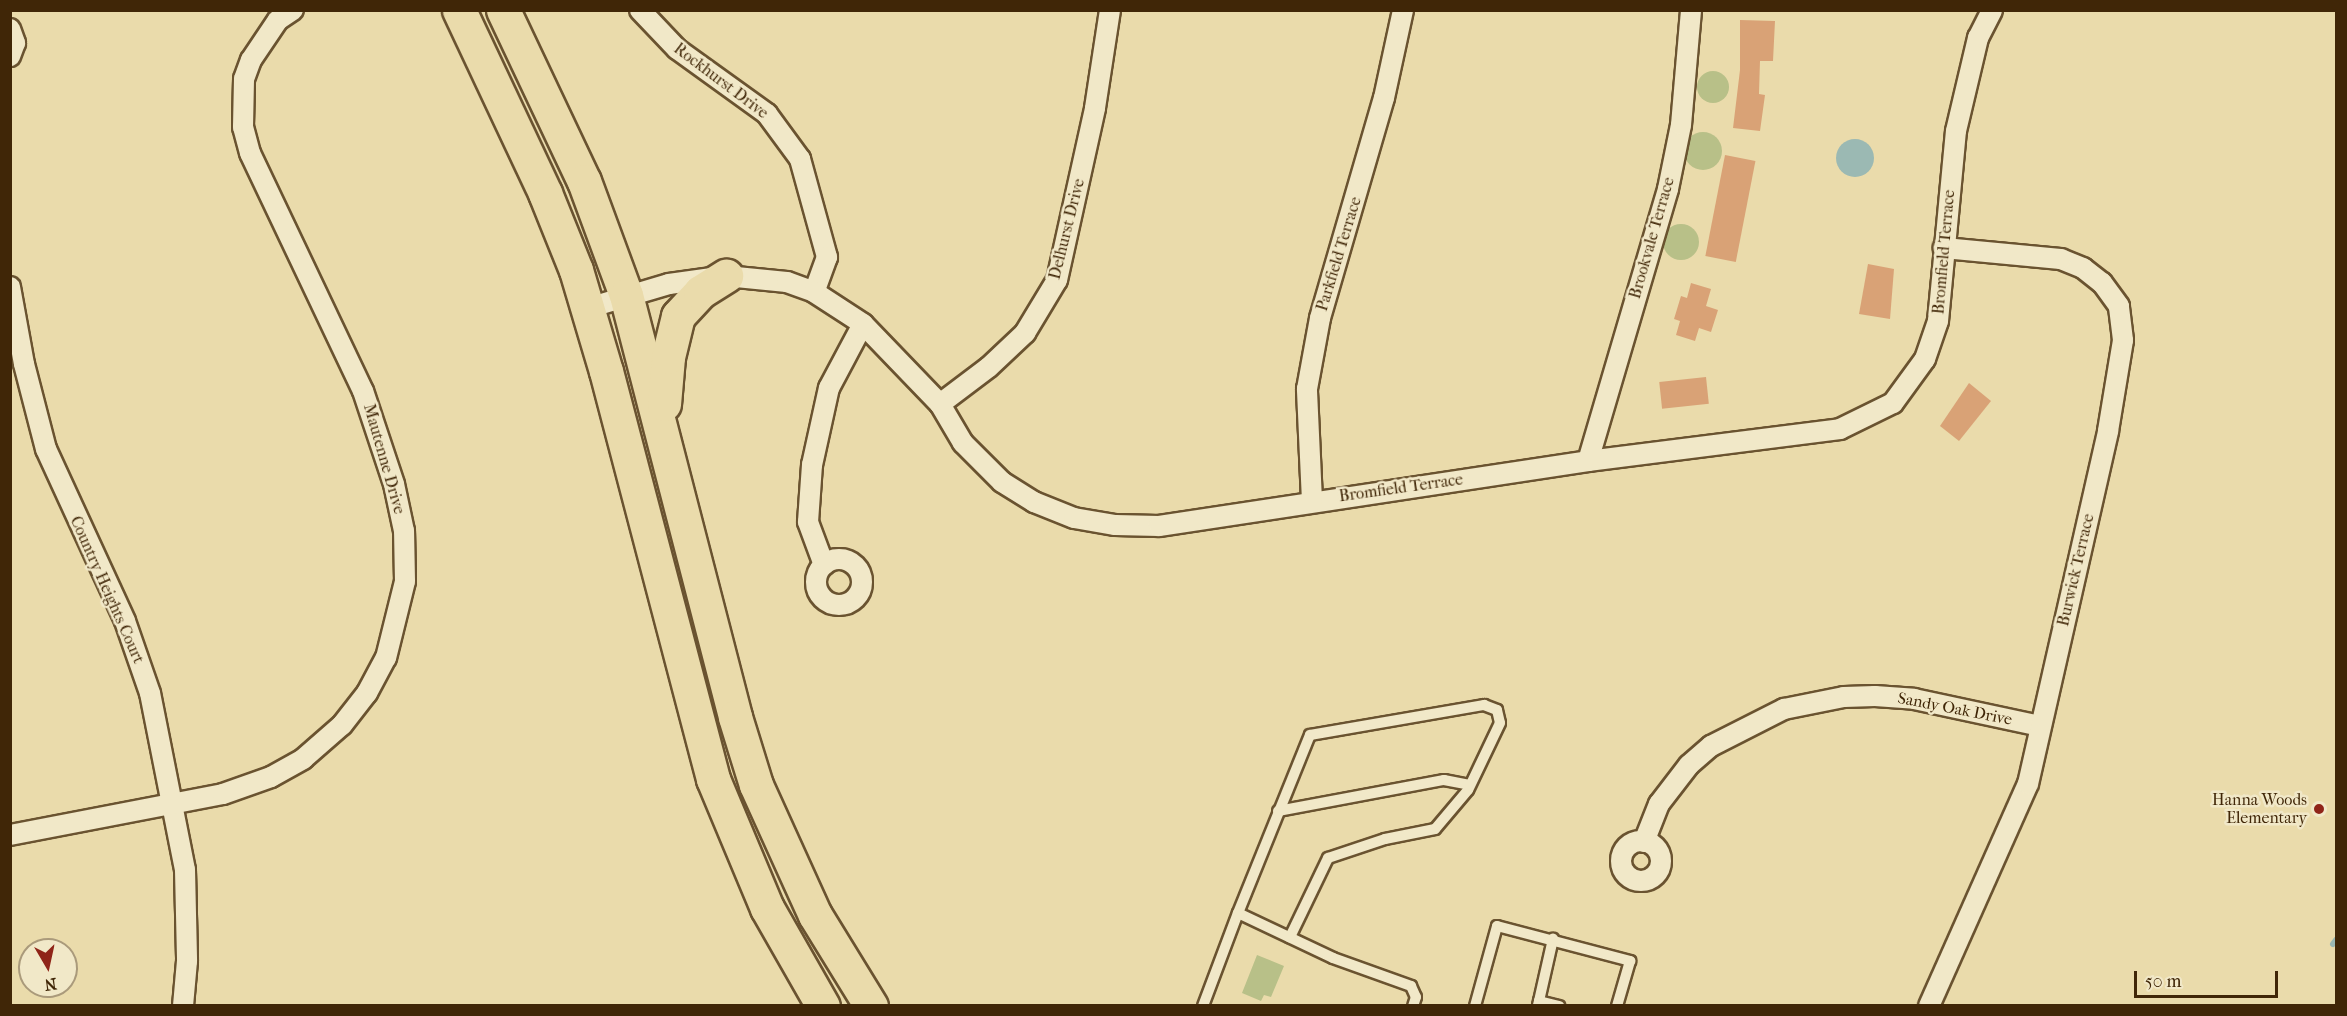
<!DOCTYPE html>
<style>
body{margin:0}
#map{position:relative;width:2347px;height:1016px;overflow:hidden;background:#eadbab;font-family:"IM FELL French Canon",serif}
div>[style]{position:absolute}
.green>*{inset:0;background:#b8c088}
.round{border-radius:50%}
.water>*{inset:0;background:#9bb9b3}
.stream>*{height:6px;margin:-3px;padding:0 3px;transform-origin:3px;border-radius:3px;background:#9bb9b3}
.building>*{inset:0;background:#d9a276;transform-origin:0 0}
.roads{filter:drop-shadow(2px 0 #6a5330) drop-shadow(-2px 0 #6a5330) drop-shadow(0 2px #6a5330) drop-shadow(0 -2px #6a5330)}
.lane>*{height:10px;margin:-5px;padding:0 5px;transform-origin:5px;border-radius:5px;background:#f1e8c8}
.street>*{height:20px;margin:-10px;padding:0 10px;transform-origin:10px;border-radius:10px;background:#f1e8c8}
.street>.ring{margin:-10px;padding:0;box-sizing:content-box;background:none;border:20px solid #f1e8c8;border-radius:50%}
.highway>*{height:33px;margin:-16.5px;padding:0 16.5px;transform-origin:16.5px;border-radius:16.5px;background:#eadbab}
.dots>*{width:16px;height:16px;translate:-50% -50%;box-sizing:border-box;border:3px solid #f1e8c8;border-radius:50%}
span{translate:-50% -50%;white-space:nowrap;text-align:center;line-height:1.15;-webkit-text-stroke:5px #f1e8c8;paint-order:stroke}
.street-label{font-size:16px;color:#402607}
.poi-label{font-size:16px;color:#402607}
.right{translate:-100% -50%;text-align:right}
.frame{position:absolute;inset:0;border:12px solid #402607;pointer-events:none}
.north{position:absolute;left:18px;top:938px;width:60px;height:60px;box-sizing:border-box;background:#f1e8c8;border:2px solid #aa9a7b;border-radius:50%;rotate:171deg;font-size:16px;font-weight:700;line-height:24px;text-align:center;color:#402607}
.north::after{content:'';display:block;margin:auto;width:21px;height:27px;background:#8f2418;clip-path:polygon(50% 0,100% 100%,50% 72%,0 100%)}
.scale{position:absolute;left:2134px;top:971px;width:144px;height:27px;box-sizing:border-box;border:3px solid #402607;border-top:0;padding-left:8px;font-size:18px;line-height:21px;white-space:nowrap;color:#402607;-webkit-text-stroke:4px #f1e8c8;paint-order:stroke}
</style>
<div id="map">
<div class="green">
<i class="round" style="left:1697px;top:71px;width:32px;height:32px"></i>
<i class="round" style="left:1684px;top:132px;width:38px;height:38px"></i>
<i class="round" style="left:1663px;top:224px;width:36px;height:36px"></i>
<i style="clip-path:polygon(1257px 955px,1284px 966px,1271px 997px,1264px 995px,1261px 1001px,1242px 993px)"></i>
</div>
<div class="water">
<i class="round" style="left:1836px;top:139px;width:38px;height:38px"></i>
</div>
<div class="stream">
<i style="left:2333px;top:944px;width:5px;rotate:-53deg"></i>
</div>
<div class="building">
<i style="clip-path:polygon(1740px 20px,1775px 21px,1773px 61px,1760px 61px,1759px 94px,1765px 95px,1760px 131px,1733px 128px,1740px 70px)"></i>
<i style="left:1725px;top:155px;width:31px;height:103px;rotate:11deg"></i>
<i style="clip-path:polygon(1868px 264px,1894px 269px,1890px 319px,1859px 314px)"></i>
<i style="clip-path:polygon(1691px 283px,1711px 289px,1706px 306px,1718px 310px,1711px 332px,1699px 328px,1695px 341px,1676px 335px,1680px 321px,1674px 319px,1681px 296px,1687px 298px)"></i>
<i style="left:1706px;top:377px;width:27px;height:47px;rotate:84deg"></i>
<i style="clip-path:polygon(1969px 383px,1991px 401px,1959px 441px,1940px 426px)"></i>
</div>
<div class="roads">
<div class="lane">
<i style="left:1278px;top:811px;width:169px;rotate:-10.6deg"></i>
<i style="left:1444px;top:780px;width:26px;rotate:11deg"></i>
<i style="left:1238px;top:913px;width:192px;rotate:-68deg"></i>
<i style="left:1310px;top:735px;width:177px;rotate:-9.8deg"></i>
<i style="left:1484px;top:705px;width:14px;rotate:21deg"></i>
<i style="left:1497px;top:710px;width:13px;rotate:77deg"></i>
<i style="left:1500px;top:723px;width:74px;rotate:115.5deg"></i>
<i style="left:1468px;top:790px;width:51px;rotate:130.2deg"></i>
<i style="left:1435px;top:829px;width:51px;rotate:168.7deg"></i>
<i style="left:1385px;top:839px;width:60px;rotate:161.6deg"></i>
<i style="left:1328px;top:858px;width:88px;rotate:115.7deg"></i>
<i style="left:1539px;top:1001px;width:64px;rotate:-77.3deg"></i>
<i style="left:1538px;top:1005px;width:4px;rotate:-76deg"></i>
<i style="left:1539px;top:1001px;width:21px;rotate:14deg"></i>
<i style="left:1203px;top:1006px;width:99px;rotate:-69.4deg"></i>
<i style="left:1238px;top:913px;width:105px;rotate:25.3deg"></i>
<i style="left:1333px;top:958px;width:83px;rotate:19.7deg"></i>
<i style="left:1411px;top:986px;width:12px;rotate:66deg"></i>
<i style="left:1416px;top:997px;width:9px;rotate:108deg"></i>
<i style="left:1475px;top:1006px;width:83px;rotate:-74.6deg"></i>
<i style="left:1497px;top:926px;width:138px;rotate:14.7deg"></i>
<i style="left:1630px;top:961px;width:47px;rotate:106.1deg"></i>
</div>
<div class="street">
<i style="left:640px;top:10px;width:54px;rotate:46.5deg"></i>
<i style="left:677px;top:49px;width:111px;rotate:35.8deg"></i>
<i style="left:767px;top:114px;width:56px;rotate:53.7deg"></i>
<i style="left:800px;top:159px;width:102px;rotate:74.6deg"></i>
<i style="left:827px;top:257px;width:37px;rotate:110deg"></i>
<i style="left:10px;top:29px;width:15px;rotate:70deg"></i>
<i style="left:15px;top:43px;width:14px;rotate:111deg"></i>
<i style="left:10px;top:287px;width:78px;rotate:79.7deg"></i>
<i style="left:24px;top:364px;width:88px;rotate:75.5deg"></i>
<i style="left:46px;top:449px;width:189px;rotate:65.3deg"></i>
<i style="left:125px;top:621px;width:76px;rotate:70.9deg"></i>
<i style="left:150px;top:693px;width:180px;rotate:78.8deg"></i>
<i style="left:185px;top:870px;width:91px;rotate:88.7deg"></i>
<i style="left:187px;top:961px;width:45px;rotate:95.1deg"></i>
<i style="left:588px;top:308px;width:84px;rotate:-16.5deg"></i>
<i style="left:669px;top:284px;width:58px;rotate:-8deg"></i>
<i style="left:726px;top:276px;width:61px;rotate:5.6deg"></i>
<i style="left:787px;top:282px;width:29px;rotate:20deg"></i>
<i style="left:814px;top:292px;width:59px;rotate:33.1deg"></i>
<i style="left:863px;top:324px;width:111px;rotate:46.1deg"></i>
<i style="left:940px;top:404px;width:45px;rotate:59.5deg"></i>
<i style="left:963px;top:443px;width:55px;rotate:45deg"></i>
<i style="left:1002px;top:482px;width:38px;rotate:32deg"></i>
<i style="left:1034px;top:502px;width:43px;rotate:21.8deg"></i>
<i style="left:1074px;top:518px;width:42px;rotate:9.7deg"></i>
<i style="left:1115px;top:525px;width:44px;rotate:1.3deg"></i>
<i style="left:1159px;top:526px;width:434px;rotate:-8.6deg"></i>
<i style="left:1588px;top:461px;width:254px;rotate:-7.2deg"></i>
<i style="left:1840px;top:429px;width:59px;rotate:-26.1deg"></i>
<i style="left:1893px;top:403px;width:54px;rotate:-54deg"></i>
<i style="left:1925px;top:359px;width:40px;rotate:-71.1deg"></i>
<i style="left:1938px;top:321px;width:191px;rotate:-84.6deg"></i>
<i style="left:1956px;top:131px;width:96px;rotate:-76.7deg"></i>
<i style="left:1978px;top:38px;width:31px;rotate:-63deg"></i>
<i style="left:940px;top:404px;width:61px;rotate:-37.1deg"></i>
<i style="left:989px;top:367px;width:50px;rotate:-43.4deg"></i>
<i style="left:1025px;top:333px;width:62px;rotate:-58.9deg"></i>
<i style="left:1057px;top:280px;width:176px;rotate:-77.5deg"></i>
<i style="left:1095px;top:108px;width:99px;rotate:-81.3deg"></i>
<i style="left:1588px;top:461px;width:284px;rotate:-73.6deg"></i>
<i style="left:1668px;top:189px;width:65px;rotate:-78.5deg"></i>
<i style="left:1681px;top:125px;width:115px;rotate:-85deg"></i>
<i style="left:1312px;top:501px;width:112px;rotate:-92.6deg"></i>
<i style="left:1307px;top:389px;width:72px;rotate:-79.6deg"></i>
<i style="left:1320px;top:318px;width:229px;rotate:-73.8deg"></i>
<i style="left:1384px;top:98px;width:90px;rotate:-77.8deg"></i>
<i class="ring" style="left:816px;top:559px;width:26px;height:26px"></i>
<i style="left:824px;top:565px;width:46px;rotate:-110.4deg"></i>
<i style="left:808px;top:522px;width:57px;rotate:-86deg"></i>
<i style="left:812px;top:465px;width:79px;rotate:-77.6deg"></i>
<i style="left:829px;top:388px;width:72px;rotate:-62deg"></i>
<i style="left:10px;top:835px;width:217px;rotate:-10.9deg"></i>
<i style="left:223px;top:794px;width:51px;rotate:-19.5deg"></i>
<i style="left:271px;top:777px;width:37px;rotate:-29deg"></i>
<i style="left:303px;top:759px;width:52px;rotate:-41.1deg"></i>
<i style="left:342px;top:725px;width:41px;rotate:-52deg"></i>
<i style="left:367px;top:693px;width:40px;rotate:-62deg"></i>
<i style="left:386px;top:658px;width:79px;rotate:-76.1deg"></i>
<i style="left:405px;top:581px;width:50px;rotate:-91.1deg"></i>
<i style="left:404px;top:531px;width:48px;rotate:-102deg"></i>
<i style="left:394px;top:484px;width:98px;rotate:-108.4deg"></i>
<i style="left:363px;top:391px;width:263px;rotate:-115.4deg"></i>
<i style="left:250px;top:153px;width:27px;rotate:-105deg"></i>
<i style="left:243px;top:127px;width:48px;rotate:-88.8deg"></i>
<i style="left:244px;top:79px;width:20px;rotate:-70deg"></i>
<i style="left:251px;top:60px;width:48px;rotate:-56deg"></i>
<i style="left:278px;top:20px;width:18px;rotate:-34deg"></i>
<i class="ring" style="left:1621px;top:841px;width:20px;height:20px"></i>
<i style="left:1644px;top:842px;width:41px;rotate:-68.5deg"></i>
<i style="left:1659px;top:804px;width:49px;rotate:-52.4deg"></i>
<i style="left:1689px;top:765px;width:29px;rotate:-41deg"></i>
<i style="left:1711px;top:746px;width:82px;rotate:-26.9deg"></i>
<i style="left:1784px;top:709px;width:61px;rotate:-11.3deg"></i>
<i style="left:1844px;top:697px;width:31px;rotate:-2deg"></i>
<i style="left:1875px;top:696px;width:39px;rotate:4deg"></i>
<i style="left:1914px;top:699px;width:129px;rotate:12.1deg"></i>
<i style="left:1929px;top:1006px;width:243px;rotate:-66deg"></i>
<i style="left:2028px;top:784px;width:362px;rotate:-77.2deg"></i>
<i style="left:2108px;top:431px;width:92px;rotate:-80.6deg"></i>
<i style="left:2123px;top:340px;width:34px;rotate:-97deg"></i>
<i style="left:2119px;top:306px;width:29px;rotate:-126deg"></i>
<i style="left:2102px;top:283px;width:24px;rotate:-142deg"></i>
<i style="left:2083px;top:268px;width:24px;rotate:-158deg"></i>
<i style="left:2061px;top:259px;width:118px;rotate:-174.6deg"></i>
</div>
<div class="highway">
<i style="left:459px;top:10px;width:202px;rotate:64.8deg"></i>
<i style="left:545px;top:193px;width:83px;rotate:68.1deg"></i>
<i style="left:576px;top:270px;width:105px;rotate:73.5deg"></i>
<i style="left:606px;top:371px;width:422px;rotate:75.3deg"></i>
<i style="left:713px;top:779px;width:140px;rotate:67.3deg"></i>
<i style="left:767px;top:908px;width:113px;rotate:60.3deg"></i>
<i style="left:503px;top:10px;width:189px;rotate:64.7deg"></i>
<i style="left:584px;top:181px;width:121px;rotate:69.8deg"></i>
<i style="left:626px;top:295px;width:436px;rotate:75.5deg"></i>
<i style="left:735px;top:717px;width:71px;rotate:72.8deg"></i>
<i style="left:756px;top:785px;width:143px;rotate:65.6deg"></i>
<i style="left:815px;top:915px;width:107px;rotate:58.4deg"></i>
<i style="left:664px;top:404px;width:47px;rotate:-85.1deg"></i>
<i style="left:668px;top:357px;width:42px;rotate:-76.3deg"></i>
<i style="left:678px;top:316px;width:33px;rotate:-47deg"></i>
<i style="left:700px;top:292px;width:31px;rotate:-32deg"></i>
</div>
</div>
<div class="dots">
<i style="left:2319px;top:809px;background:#8f2418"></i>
</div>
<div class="street-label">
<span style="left:721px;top:81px;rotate:37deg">Rockhurst Drive</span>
<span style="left:1067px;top:229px;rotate:-76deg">Delhurst Drive</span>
<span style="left:1652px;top:238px;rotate:-74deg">Brookvale Terrace</span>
<span style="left:1944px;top:252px;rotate:-85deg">Bromfield Terrace</span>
<span style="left:1339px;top:254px;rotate:-73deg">Parkfield Terrace</span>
<span style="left:384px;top:459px;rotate:74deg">Mautenne Drive</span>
<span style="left:1401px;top:488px;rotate:-8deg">Bromfield Terrace</span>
<span style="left:2076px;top:570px;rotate:-77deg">Burwick Terrace</span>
<span style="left:107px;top:590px;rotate:66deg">Country Heights Court</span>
<span style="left:1955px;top:709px;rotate:11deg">Sandy Oak Drive</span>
</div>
<div class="poi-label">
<span class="right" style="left:2307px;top:809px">Hanna Woods<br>Elementary</span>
</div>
<div class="frame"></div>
<div class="north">N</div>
<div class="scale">50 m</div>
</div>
